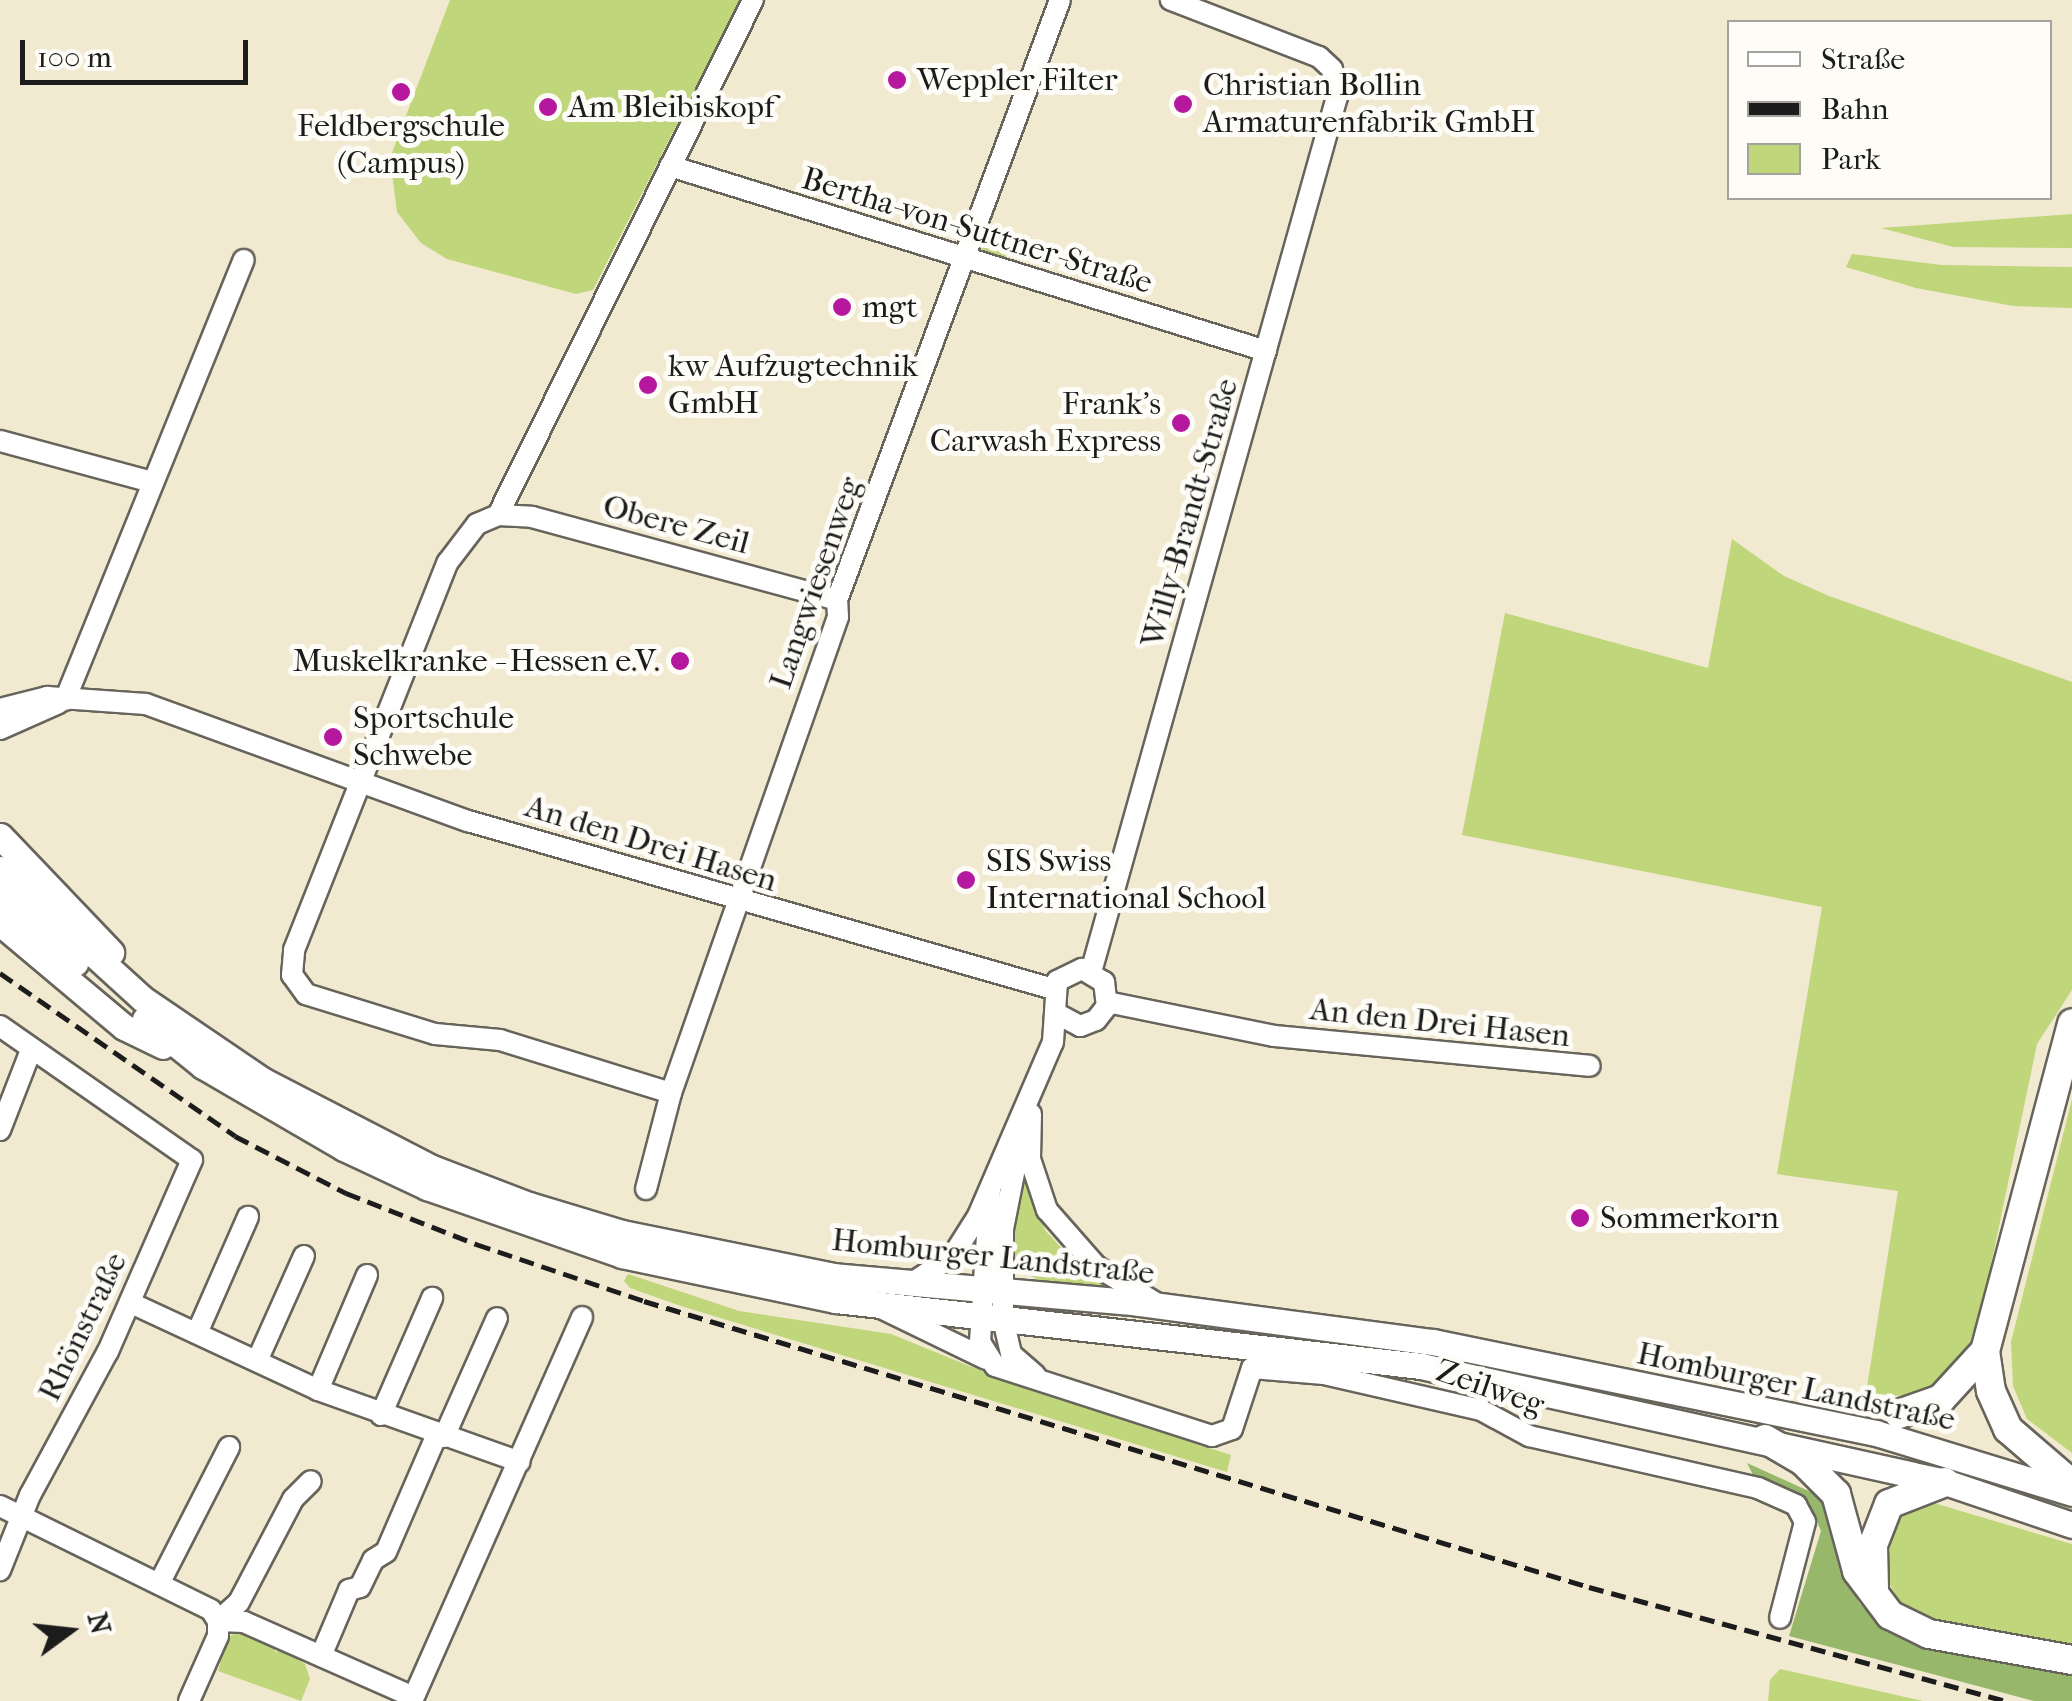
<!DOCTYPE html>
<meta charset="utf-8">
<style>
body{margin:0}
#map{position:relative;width:2072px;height:1701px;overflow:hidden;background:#f2e9d1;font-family:"IM FELL French Canon",serif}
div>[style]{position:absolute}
.green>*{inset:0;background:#bfd67b}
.forest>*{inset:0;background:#97b76b}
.roads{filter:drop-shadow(2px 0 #67645b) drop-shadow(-2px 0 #67645b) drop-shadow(0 2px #67645b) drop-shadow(0 -2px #67645b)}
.minor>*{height:20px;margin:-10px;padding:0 10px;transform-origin:10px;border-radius:10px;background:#fff}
.major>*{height:25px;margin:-12.5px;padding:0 12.5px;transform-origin:12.5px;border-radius:12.5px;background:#fff}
.highway>*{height:28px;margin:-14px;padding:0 14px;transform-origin:14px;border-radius:14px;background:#fff}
.rail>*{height:5px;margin-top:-2.5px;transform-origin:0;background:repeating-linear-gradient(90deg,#1c1c1c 0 15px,transparent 0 23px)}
.dots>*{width:28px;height:28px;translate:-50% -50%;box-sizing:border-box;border:5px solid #fdfcf7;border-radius:50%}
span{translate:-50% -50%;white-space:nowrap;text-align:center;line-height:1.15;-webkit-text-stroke:10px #fdfcf7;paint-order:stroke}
.poi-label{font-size:32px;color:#1c1c1c}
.left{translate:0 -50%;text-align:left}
.right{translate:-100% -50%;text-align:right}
.street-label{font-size:32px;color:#1c1c1c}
.legend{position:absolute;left:1727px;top:20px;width:325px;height:180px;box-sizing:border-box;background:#fdfcf7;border:2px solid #a3a29f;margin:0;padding:12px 18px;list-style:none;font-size:30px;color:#1c1c1c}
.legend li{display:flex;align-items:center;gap:20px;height:50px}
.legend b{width:50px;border:2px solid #a3a29f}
.north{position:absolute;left:20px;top:1581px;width:100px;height:100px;-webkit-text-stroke:8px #fdfcf7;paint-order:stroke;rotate:75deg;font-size:28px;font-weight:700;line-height:40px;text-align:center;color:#1c1c1c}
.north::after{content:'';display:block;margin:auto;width:35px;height:45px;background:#1c1c1c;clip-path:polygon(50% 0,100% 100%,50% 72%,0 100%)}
.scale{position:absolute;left:20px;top:40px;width:228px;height:45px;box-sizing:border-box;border:5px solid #1c1c1c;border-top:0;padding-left:12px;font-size:30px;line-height:35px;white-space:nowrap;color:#1c1c1c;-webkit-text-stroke:8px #fdfcf7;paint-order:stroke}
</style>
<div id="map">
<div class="green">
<i style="clip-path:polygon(450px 0,740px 0,593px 290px,576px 294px,447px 259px,421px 243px,397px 212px,390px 158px)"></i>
<i style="clip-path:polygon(2072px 214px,2072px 248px,1953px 247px,1881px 228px)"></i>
<i style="clip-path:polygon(984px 223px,1006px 256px,1004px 262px,980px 248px)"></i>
<i style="clip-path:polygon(1852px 254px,1942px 265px,2072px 267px,2072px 308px,2013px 306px,1916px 288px,1846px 267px)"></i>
<i style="clip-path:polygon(1732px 539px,1784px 576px,1829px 596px,2072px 682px,2072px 990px,2037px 1044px,1982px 1308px,1965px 1355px,1939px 1383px,1903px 1396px,1866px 1393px,1898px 1191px,1777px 1174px,1822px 907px,1462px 835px,1505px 613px,1708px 668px)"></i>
<i style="clip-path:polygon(2072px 1099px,2072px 1453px,2027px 1419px,2013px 1386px,2011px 1342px)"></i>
<i style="clip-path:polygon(1023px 1170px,1045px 1230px,1075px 1263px,1114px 1289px,1049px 1285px,1014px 1267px,1014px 1197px)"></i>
<i style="clip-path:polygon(628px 1274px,739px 1311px,891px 1334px,1026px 1389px,1231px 1455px,1227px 1472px,681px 1306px,630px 1288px,624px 1281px)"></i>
<i style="clip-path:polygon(1927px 1501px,2072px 1544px,2072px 1647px,1939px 1626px,1904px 1609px,1889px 1583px,1890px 1529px,1901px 1510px)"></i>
<i style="clip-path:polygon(238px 1632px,272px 1643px,276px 1653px,279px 1648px,305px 1664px,310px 1679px,301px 1701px,218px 1671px,228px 1637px)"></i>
<i style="clip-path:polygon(1780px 1669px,1923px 1701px,1768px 1701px,1770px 1680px)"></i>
</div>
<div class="forest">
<i style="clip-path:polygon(1747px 1463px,1824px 1498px,1840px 1570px,1860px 1604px,1890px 1631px,2072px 1675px,2072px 1701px,2034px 1701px,1789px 1636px,1821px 1531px,1809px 1503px,1755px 1479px)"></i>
</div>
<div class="roads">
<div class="minor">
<i style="left:670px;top:166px;width:624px;rotate:17.24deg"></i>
<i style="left:0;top:441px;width:157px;rotate:15.1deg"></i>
<i style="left:498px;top:515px;width:575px;rotate:-63.66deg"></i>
<i style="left:65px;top:700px;width:475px;rotate:-67.9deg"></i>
<i style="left:0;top:709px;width:49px;rotate:-14.3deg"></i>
<i style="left:47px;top:697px;width:99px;rotate:4deg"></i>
<i style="left:146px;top:704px;width:343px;rotate:20deg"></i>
<i style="left:468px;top:821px;width:609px;rotate:16.02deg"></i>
<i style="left:0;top:729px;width:64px;rotate:-23.8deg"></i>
<i style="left:1091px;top:972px;width:909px;rotate:-74.3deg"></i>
<i style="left:1337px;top:97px;width:28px;rotate:-100deg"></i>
<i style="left:1332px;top:69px;width:18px;rotate:-137deg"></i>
<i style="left:1319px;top:57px;width:159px;rotate:-158.9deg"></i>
<i style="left:1107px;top:1002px;width:170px;rotate:11.5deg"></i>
<i style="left:1274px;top:1036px;width:317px;rotate:5.4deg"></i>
<i style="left:0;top:1026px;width:234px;rotate:34.9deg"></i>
<i style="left:192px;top:1160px;width:209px;rotate:113.7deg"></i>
<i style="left:108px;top:1351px;width:164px;rotate:118.4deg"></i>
<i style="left:30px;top:1495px;width:81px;rotate:111.8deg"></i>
<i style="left:671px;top:1093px;width:179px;rotate:-162.8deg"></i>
<i style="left:500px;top:1040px;width:65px;rotate:-174.7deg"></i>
<i style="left:435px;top:1034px;width:135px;rotate:-162.8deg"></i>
<i style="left:306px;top:994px;width:24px;rotate:-126deg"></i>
<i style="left:292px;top:975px;width:25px;rotate:-85deg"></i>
<i style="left:294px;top:950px;width:417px;rotate:-68.4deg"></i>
<i style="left:448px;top:562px;width:48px;rotate:-52.7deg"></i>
<i style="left:477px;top:524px;width:23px;rotate:-23deg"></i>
<i style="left:498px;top:515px;width:34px;rotate:3deg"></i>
<i style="left:532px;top:517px;width:316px;rotate:15.2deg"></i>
<i style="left:1031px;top:1114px;width:45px;rotate:91.3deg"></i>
<i style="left:1030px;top:1159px;width:54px;rotate:71.6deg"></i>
<i style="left:1047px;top:1210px;width:74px;rotate:48.8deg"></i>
<i style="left:1096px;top:1266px;width:70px;rotate:31.7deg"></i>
<i style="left:0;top:1130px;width:86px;rotate:-68.8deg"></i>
<i style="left:1021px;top:1138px;width:93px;rotate:101.2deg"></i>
<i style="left:1003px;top:1229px;width:90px;rotate:90deg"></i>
<i style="left:1003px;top:1319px;width:36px;rotate:77deg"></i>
<i style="left:1011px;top:1354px;width:32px;rotate:41deg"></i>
<i style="left:646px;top:1189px;width:99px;rotate:-75.4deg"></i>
<i style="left:671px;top:1093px;width:504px;rotate:-70.67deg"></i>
<i style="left:838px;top:617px;width:17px;rotate:-93deg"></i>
<i style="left:837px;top:600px;width:640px;rotate:-69.61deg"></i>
<i style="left:990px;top:1191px;width:151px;rotate:93.8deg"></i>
<i style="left:980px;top:1342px;width:28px;rotate:58deg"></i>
<i style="left:995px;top:1366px;width:228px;rotate:17.9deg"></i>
<i style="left:1212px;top:1436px;width:21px;rotate:-19deg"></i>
<i style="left:1232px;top:1429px;width:64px;rotate:-71.8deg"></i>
<i style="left:1252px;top:1368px;width:72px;rotate:4.8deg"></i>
<i style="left:1324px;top:1374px;width:161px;rotate:12.9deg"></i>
<i style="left:1481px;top:1410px;width:55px;rotate:28.4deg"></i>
<i style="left:1529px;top:1436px;width:235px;rotate:12.8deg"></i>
<i style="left:1758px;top:1488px;width:42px;rotate:24.1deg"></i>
<i style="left:1796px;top:1505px;width:19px;rotate:62deg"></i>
<i style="left:1805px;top:1522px;width:99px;rotate:104.6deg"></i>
<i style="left:909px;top:1285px;width:51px;rotate:-33.1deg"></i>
<i style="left:952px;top:1257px;width:49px;rotate:-57.6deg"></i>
<i style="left:978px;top:1216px;width:189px;rotate:-66.7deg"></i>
<i style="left:1053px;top:1042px;width:61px;rotate:-86.2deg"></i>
<i style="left:1057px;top:981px;width:28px;rotate:-26deg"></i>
<i style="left:1082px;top:969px;width:26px;rotate:31deg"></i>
<i style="left:1104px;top:982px;width:24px;rotate:83deg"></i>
<i style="left:1107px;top:1006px;width:18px;rotate:128deg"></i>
<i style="left:1096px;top:1020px;width:17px;rotate:159deg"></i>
<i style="left:1080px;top:1026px;width:26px;rotate:-152deg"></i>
<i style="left:131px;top:1303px;width:206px;rotate:24.9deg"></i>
<i style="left:318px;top:1390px;width:214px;rotate:19.6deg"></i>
<i style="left:883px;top:1309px;width:114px;rotate:25.9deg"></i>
<i style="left:197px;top:1333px;width:127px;rotate:-66.3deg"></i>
<i style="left:257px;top:1361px;width:115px;rotate:-65.9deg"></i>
<i style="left:318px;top:1390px;width:125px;rotate:-66.9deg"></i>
<i style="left:381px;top:1415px;width:128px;rotate:-66.4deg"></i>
<i style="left:444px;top:1437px;width:130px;rotate:-66deg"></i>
<i style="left:0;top:1506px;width:235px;rotate:26.2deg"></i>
<i style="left:211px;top:1610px;width:13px;rotate:58deg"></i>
<i style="left:159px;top:1584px;width:154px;rotate:-62.9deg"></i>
<i style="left:218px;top:1621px;width:26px;rotate:2deg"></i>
<i style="left:244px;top:1622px;width:185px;rotate:23.9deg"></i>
<i style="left:218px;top:1621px;width:28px;rotate:-42deg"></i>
<i style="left:239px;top:1602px;width:116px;rotate:-62.3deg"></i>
<i style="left:293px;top:1499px;width:25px;rotate:-45deg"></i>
<i style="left:321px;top:1656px;width:72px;rotate:-67deg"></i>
<i style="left:349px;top:1590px;width:11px;rotate:-15deg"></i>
<i style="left:360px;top:1587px;width:30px;rotate:-64deg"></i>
<i style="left:373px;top:1560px;width:15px;rotate:-32deg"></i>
<i style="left:386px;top:1552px;width:129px;rotate:-66.6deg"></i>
<i style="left:189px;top:1701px;width:71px;rotate:-66deg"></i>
<i style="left:218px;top:1636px;width:15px;rotate:-90deg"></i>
<i style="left:412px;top:1701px;width:420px;rotate:-66.1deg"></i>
</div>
<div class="major">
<i style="left:0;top:836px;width:161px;rotate:46.3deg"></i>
<i style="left:0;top:869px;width:193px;rotate:42.3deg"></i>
<i style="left:143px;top:999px;width:144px;rotate:34.2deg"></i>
<i style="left:262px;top:1080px;width:191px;rotate:27.4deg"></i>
<i style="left:432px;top:1168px;width:104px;rotate:20.9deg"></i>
<i style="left:529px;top:1205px;width:97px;rotate:16.8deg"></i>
<i style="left:622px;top:1233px;width:215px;rotate:11.5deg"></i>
<i style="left:833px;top:1276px;width:307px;rotate:5deg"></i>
<i style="left:1139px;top:1303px;width:297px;rotate:7.6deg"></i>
<i style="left:1433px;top:1342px;width:452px;rotate:11.6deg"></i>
<i style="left:1876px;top:1433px;width:205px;rotate:17deg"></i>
<i style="left:0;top:897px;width:100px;rotate:41.3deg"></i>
<i style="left:0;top:923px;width:162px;rotate:40deg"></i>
<i style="left:124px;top:1027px;width:43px;rotate:26deg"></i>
<i style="left:145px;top:1019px;width:75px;rotate:39deg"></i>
<i style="left:203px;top:1066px;width:163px;rotate:30.2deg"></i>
<i style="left:344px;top:1148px;width:92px;rotate:25.2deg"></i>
<i style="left:427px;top:1187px;width:207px;rotate:19.2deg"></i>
<i style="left:622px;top:1255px;width:219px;rotate:11.9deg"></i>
<i style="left:836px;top:1300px;width:589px;rotate:6.44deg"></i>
<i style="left:1421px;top:1366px;width:537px;rotate:12.48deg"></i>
<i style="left:1945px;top:1482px;width:134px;rotate:18.7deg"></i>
</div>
<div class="highway">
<i style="left:1985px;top:1351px;width:40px;rotate:81.5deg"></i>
<i style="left:1991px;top:1391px;width:42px;rotate:65.9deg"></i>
<i style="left:2008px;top:1429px;width:84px;rotate:40.7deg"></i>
<i style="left:1899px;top:1414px;width:45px;rotate:-19.7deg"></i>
<i style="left:1941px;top:1399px;width:65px;rotate:-47.5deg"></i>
<i style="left:1985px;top:1351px;width:339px;rotate:-75.1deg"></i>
<i style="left:1765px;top:1439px;width:44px;rotate:30.1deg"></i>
<i style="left:1803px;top:1461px;width:47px;rotate:45deg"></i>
<i style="left:1836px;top:1494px;width:80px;rotate:74.7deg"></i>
<i style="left:1857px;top:1571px;width:55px;rotate:53.1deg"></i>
<i style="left:1890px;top:1615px;width:43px;rotate:26deg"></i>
<i style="left:1929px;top:1634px;width:145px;rotate:10.3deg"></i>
<i style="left:1874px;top:1589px;width:44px;rotate:-91.3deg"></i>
<i style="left:1873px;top:1545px;width:44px;rotate:-68.7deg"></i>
<i style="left:1889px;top:1504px;width:60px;rotate:-21.4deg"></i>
</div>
</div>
<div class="rail">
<i style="left:0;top:973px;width:286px;rotate:34.7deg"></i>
<i style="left:235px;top:1136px;width:125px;rotate:27.2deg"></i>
<i style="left:346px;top:1193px;width:140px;rotate:21.4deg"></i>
<i style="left:476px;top:1244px;width:177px;rotate:18.7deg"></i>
<i style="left:644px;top:1301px;width:987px;rotate:16.84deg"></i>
<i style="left:1589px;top:1587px;width:433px;rotate:15.3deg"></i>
</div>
<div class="dots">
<i style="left:897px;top:80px;background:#b5179e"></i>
<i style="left:401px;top:92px;background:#b5179e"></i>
<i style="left:1183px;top:104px;background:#b5179e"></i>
<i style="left:548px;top:107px;background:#b5179e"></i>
<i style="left:842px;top:307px;background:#b5179e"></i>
<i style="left:648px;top:385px;background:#b5179e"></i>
<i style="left:1181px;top:423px;background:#b5179e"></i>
<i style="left:680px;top:661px;background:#b5179e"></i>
<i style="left:333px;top:737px;background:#b5179e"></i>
<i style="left:966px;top:880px;background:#b5179e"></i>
<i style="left:1580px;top:1218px;background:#b5179e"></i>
</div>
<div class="poi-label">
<span class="left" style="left:917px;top:80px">Weppler Filter</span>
<span class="left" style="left:1203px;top:104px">Christian Bollin<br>Armaturenfabrik GmbH</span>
<span class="left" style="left:568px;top:107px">Am Bleibiskopf</span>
<span style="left:401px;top:145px">Feldbergschule<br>(Campus)</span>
<span class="left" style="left:862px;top:307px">mgt</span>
<span class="left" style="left:668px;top:385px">kw Aufzugtechnik<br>GmbH</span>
<span class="right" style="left:1161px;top:423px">Frank's<br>Carwash Express</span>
<span class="right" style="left:660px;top:661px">Muskelkranke - Hessen e.V.</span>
<span class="left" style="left:353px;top:737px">Sportschule<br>Schwebe</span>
<span class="left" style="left:986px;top:880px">SIS Swiss<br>International School</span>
<span class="left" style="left:1600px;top:1218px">Sommerkorn</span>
</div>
<div class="street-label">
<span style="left:977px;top:231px;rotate:17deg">Bertha-von-Suttner-Straße</span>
<span style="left:1190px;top:513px;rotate:-74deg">Willy-Brandt-Straße</span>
<span style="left:676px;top:525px;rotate:15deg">Obere Zeil</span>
<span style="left:816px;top:583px;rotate:-71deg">Langwiesenweg</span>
<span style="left:651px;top:844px;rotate:17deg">An den Drei Hasen</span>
<span style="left:1440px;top:1023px;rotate:6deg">An den Drei Hasen</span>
<span style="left:993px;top:1257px;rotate:6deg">Homburger Landstraße</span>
<span style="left:83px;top:1327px;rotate:-64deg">Rhönstraße</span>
<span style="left:1796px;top:1387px;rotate:12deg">Homburger Landstraße</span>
<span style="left:1490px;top:1388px;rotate:19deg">Zeilweg</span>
</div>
<ul class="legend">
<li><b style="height:12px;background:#fff"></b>Straße</li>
<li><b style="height:12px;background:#1c1c1c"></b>Bahn</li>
<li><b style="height:28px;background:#bfd67b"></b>Park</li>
</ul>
<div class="north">N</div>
<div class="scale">100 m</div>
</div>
